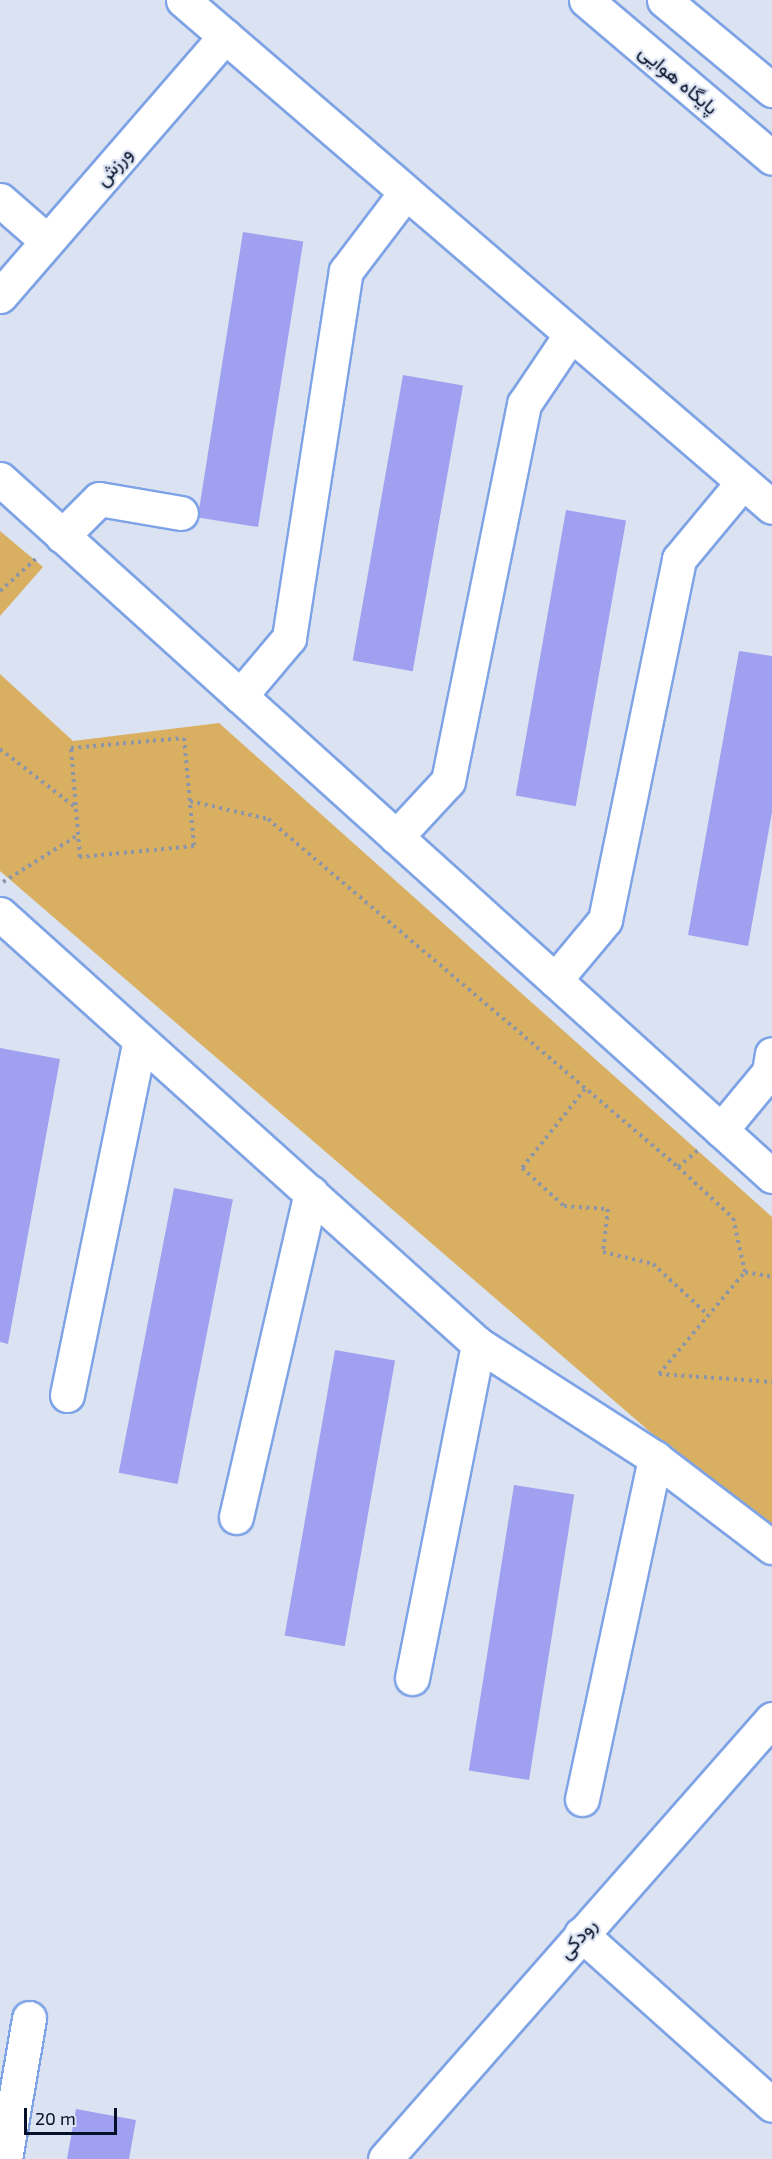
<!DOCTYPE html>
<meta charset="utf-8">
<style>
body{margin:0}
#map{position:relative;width:772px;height:2159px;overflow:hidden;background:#dbe3f2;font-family:"Exo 2",Vazirmatn,sans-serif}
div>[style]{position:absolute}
.green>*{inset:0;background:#d9af61}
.building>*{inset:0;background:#9fa1f0;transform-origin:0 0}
.path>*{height:4px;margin-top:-2px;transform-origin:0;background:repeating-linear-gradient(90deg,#8d96a9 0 3px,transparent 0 7.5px)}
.roads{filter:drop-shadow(2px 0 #7ea3e6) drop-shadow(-2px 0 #7ea3e6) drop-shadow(0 2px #7ea3e6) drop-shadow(0 -2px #7ea3e6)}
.street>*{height:33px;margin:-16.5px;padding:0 16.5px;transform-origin:16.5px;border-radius:16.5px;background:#fff}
.secondary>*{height:33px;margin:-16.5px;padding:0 16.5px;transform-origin:16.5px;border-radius:16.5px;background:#fff}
span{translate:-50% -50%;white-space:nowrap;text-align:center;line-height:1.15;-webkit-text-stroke:4.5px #dbe3f2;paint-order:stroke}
.street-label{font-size:20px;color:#05112a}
.scale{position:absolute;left:24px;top:2108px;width:93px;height:27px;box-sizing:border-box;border:3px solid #05112a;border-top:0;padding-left:8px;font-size:18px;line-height:21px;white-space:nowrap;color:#05112a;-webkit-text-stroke:4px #dbe3f2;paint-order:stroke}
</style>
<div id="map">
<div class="green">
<i style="clip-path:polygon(0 531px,43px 567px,0 616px)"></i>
<i style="clip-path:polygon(0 674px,73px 741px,219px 723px,772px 1217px,772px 1537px,0 871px)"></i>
</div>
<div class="building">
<i style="left:243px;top:232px;width:61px;height:289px;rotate:9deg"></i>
<i style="left:403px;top:375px;width:61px;height:290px;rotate:10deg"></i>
<i style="left:566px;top:510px;width:61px;height:290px;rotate:10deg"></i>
<i style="clip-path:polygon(739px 651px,772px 656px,772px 812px,748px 946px,688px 935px)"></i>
<i style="clip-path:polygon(0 1048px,60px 1059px,8px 1344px,0 1342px)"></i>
<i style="left:174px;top:1188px;width:60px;height:290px;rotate:11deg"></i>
<i style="left:335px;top:1350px;width:61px;height:290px;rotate:10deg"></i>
<i style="left:514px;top:1485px;width:61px;height:289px;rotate:9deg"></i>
<i style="clip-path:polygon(76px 2109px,136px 2120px,129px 2159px,67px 2159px)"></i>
</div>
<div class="path">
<i style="left:0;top:591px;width:52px;rotate:-41.9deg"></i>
<i style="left:184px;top:738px;width:108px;rotate:84.7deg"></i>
<i style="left:194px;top:846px;width:115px;rotate:174.5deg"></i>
<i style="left:80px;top:857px;width:109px;rotate:-94.7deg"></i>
<i style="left:71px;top:748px;width:113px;rotate:-5.1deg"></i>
<i style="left:0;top:749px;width:95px;rotate:37.7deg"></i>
<i style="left:190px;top:801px;width:80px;rotate:13deg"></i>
<i style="left:268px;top:819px;width:538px;rotate:40.32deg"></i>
<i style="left:678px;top:1167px;width:26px;rotate:-40deg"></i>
<i style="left:3px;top:882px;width:89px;rotate:-32.1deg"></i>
<i style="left:585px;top:1089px;width:101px;rotate:128.6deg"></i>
<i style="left:522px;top:1168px;width:57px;rotate:42.1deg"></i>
<i style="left:564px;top:1206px;width:44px;rotate:3.9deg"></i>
<i style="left:608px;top:1209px;width:43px;rotate:96.6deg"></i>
<i style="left:603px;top:1252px;width:51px;rotate:13.5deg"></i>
<i style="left:653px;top:1264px;width:74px;rotate:42.8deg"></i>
<i style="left:678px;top:1167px;width:75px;rotate:42.8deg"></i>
<i style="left:733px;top:1218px;width:55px;rotate:77.5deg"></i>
<i style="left:659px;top:1374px;width:133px;rotate:-49.9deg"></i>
<i style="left:745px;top:1272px;width:27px;rotate:10deg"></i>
<i style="left:659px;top:1374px;width:113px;rotate:4deg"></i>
</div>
<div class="roads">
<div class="street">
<i style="left:0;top:479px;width:1040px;rotate:42.08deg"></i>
<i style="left:62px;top:536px;width:52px;rotate:-45deg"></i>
<i style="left:99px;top:499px;width:83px;rotate:9.7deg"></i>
<i style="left:240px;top:696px;width:76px;rotate:-49.8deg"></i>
<i style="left:289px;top:638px;width:371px;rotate:-81.2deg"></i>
<i style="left:346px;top:271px;width:99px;rotate:-52.8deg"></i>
<i style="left:396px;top:837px;width:76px;rotate:-47.1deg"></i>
<i style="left:448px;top:781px;width:385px;rotate:-78.6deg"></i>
<i style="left:524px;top:404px;width:84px;rotate:-56.1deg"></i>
<i style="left:0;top:914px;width:643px;rotate:41.97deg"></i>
<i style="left:478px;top:1344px;width:211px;rotate:32.8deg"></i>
<i style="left:655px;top:1458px;width:147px;rotate:37.3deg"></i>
<i style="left:555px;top:980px;width:78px;rotate:-50.2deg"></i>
<i style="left:605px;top:920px;width:369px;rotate:-78.4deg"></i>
<i style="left:679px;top:559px;width:100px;rotate:-50.3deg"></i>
<i style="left:721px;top:1130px;width:75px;rotate:-50.4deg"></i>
<i style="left:769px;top:1072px;width:18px;rotate:-81deg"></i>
<i style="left:67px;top:1395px;width:362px;rotate:-78.4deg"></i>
<i style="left:236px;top:1517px;width:333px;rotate:-77deg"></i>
<i style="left:412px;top:1678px;width:340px;rotate:-78.8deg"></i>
<i style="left:582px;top:1799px;width:349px;rotate:-77.9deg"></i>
<i style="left:581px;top:1934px;width:256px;rotate:41.8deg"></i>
<i style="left:5px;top:2159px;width:143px;rotate:-80.3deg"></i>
<i style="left:385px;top:2159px;width:586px;rotate:-48.67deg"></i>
</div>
<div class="secondary">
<i style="left:183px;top:0;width:777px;rotate:40.72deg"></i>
<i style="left:586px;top:0;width:244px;rotate:40.3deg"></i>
<i style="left:664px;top:0;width:141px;rotate:39.8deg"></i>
<i style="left:0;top:200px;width:62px;rotate:41.1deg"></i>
<i style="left:0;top:296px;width:344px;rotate:-49.1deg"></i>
</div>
</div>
<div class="street-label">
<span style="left:679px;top:79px;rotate:40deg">پایگاه هوایی</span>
<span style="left:113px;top:166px;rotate:-49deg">ورزش</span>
<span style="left:577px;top:1938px;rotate:-49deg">رودکی</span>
</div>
<div class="scale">20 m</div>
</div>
